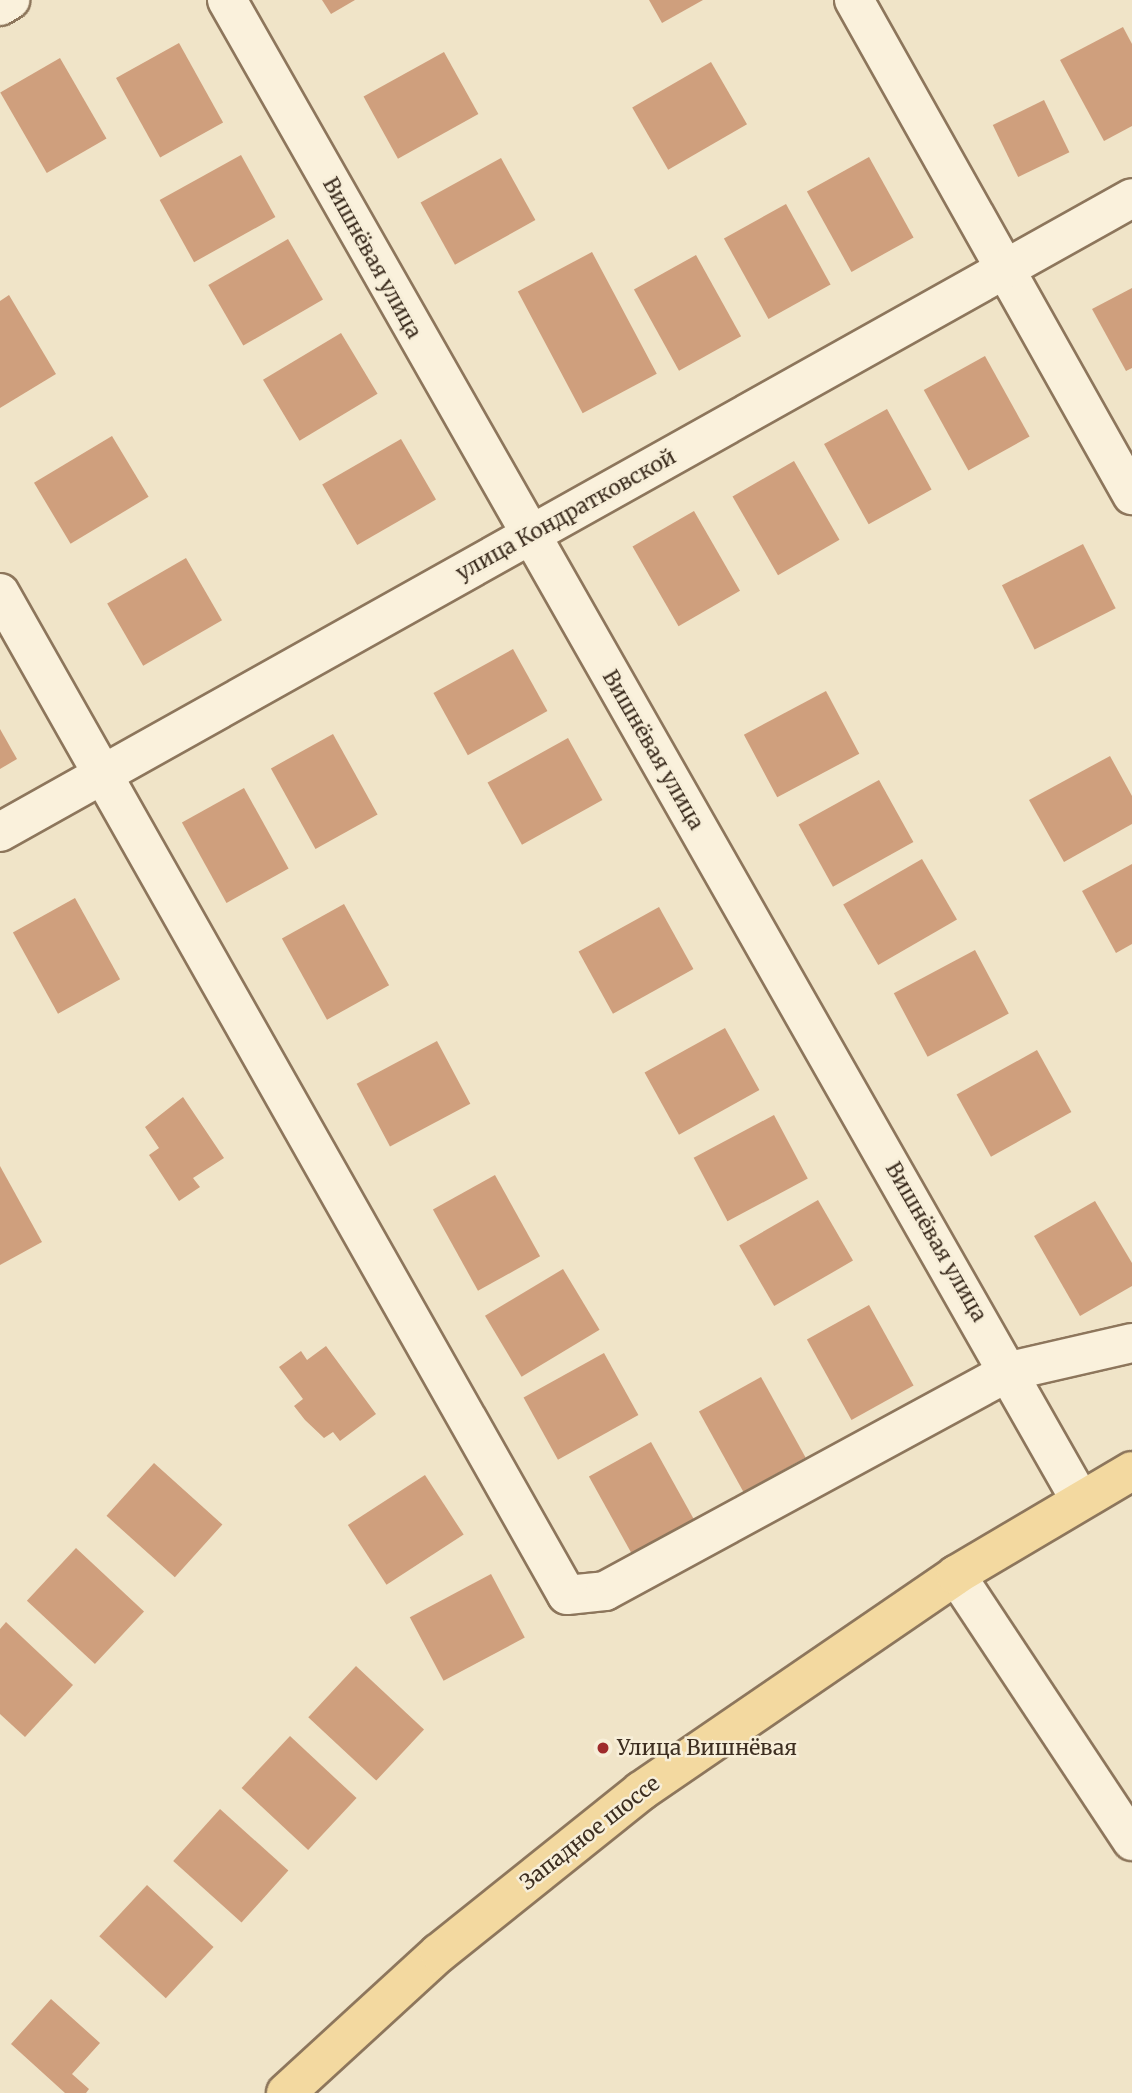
<!DOCTYPE html>
<meta charset="utf-8">
<style>
body{margin:0}
#map{position:relative;width:1132px;height:2093px;overflow:hidden;background:#f0e4c8;font-family:Merriweather,serif}
div>[style]{position:absolute}
.building>*{inset:0;background:#cf9f7d;transform-origin:0 0}
.roads{filter:drop-shadow(2px 0 #8d765c) drop-shadow(-2px 0 #8d765c) drop-shadow(0 2px #8d765c) drop-shadow(0 -2px #8d765c)}
.minor>*{height:38px;margin:-19px;padding:0 19px;transform-origin:19px;border-radius:19px;background:#faf1dc}
.major>*{height:38px;margin:-19px;padding:0 19px;transform-origin:19px;border-radius:19px;background:#f3d9a0}
.dots>*{width:19px;height:19px;translate:-50% -50%;box-sizing:border-box;border:4px solid #f7eed8;border-radius:50%}
span{translate:-50% -50%;white-space:nowrap;text-align:center;line-height:1.15;-webkit-text-stroke:5px #f7eed8;paint-order:stroke}
.street-label{font-size:21px;color:#3d2e20}
.poi-label{font-size:21px;color:#3d2e20}
.left{translate:0 -50%;text-align:left}
</style>
<div id="map">
<div class="building">
<i style="clip-path:polygon(322px 0,355px 0,331px 14px)"></i>
<i style="clip-path:polygon(649px 0,703px 0,662px 23px)"></i>
<i style="clip-path:polygon(1123px 27px,1132px 44px,1132px 126px,1104px 141px,1060px 60px)"></i>
<i style="left:179px;top:43px;width:91px;height:72px;rotate:61deg"></i>
<i style="left:444px;top:52px;width:71px;height:92px;rotate:61deg"></i>
<i style="left:60px;top:58px;width:93px;height:69px;rotate:60deg"></i>
<i style="left:711px;top:62px;width:72px;height:91px;rotate:60deg"></i>
<i style="left:1044px;top:100px;width:58px;height:57px;rotate:64deg"></i>
<i style="left:241px;top:155px;width:71px;height:93px;rotate:61deg"></i>
<i style="left:869px;top:157px;width:92px;height:71px;rotate:61deg"></i>
<i style="left:501px;top:158px;width:71px;height:92px;rotate:61deg"></i>
<i style="left:786px;top:204px;width:92px;height:71px;rotate:61deg"></i>
<i style="left:288px;top:239px;width:70px;height:92px;rotate:60deg"></i>
<i style="left:592px;top:252px;width:138px;height:84px;rotate:62deg"></i>
<i style="left:696px;top:255px;width:93px;height:71px;rotate:61deg"></i>
<i style="clip-path:polygon(1132px 288px,1132px 368px,1126px 371px,1092px 309px)"></i>
<i style="clip-path:polygon(9px 295px,56px 374px,0 408px,0 301px)"></i>
<i style="left:341px;top:333px;width:71px;height:91px;rotate:59deg"></i>
<i style="left:985px;top:356px;width:92px;height:70px;rotate:61deg"></i>
<i style="left:887px;top:409px;width:92px;height:72px;rotate:61deg"></i>
<i style="left:112px;top:436px;width:71px;height:91px;rotate:59deg"></i>
<i style="left:401px;top:439px;width:70px;height:91px;rotate:60deg"></i>
<i style="left:794px;top:461px;width:91px;height:71px;rotate:60deg"></i>
<i style="left:694px;top:511px;width:92px;height:71px;rotate:60deg"></i>
<i style="left:1083px;top:544px;width:72px;height:91px;rotate:63deg"></i>
<i style="left:186px;top:558px;width:72px;height:91px;rotate:60deg"></i>
<i style="left:513px;top:649px;width:71px;height:91px;rotate:61deg"></i>
<i style="left:826px;top:691px;width:71px;height:93px;rotate:62deg"></i>
<i style="clip-path:polygon(0 729px,17px 759px,0 769px)"></i>
<i style="left:333px;top:734px;width:92px;height:71px;rotate:61deg"></i>
<i style="left:568px;top:738px;width:71px;height:92px;rotate:61deg"></i>
<i style="clip-path:polygon(1110px 756px,1132px 796px,1132px 824px,1064px 862px,1029px 800px)"></i>
<i style="left:879px;top:780px;width:71px;height:92px;rotate:61deg"></i>
<i style="left:244px;top:788px;width:92px;height:71px;rotate:61deg"></i>
<i style="left:922px;top:859px;width:70px;height:91px;rotate:60deg"></i>
<i style="clip-path:polygon(1132px 864px,1132px 944px,1116px 953px,1082px 891px)"></i>
<i style="left:75px;top:898px;width:93px;height:71px;rotate:61deg"></i>
<i style="left:344px;top:904px;width:93px;height:71px;rotate:61deg"></i>
<i style="left:659px;top:907px;width:71px;height:92px;rotate:61deg"></i>
<i style="left:975px;top:950px;width:72px;height:92px;rotate:62deg"></i>
<i style="left:725px;top:1028px;width:71px;height:92px;rotate:61deg"></i>
<i style="left:437px;top:1041px;width:71px;height:91px;rotate:62deg"></i>
<i style="left:1037px;top:1050px;width:71px;height:92px;rotate:61deg"></i>
<i style="clip-path:polygon(183px 1097px,224px 1158px,193px 1178px,200px 1187px,179px 1201px,149px 1155px,159px 1148px,145px 1127px)"></i>
<i style="left:774px;top:1115px;width:72px;height:91px;rotate:62deg"></i>
<i style="clip-path:polygon(0 1166px,42px 1242px,0 1265px)"></i>
<i style="left:495px;top:1175px;width:93px;height:71px;rotate:61deg"></i>
<i style="left:818px;top:1200px;width:70px;height:91px;rotate:60deg"></i>
<i style="clip-path:polygon(1095px 1201px,1132px 1263px,1132px 1286px,1080px 1316px,1034px 1236px)"></i>
<i style="left:563px;top:1269px;width:71px;height:91px;rotate:59deg"></i>
<i style="left:869px;top:1305px;width:92px;height:71px;rotate:61deg"></i>
<i style="clip-path:polygon(326px 1346px,376px 1414px,340px 1441px,333px 1432px,324px 1438px,305px 1420px,294px 1406px,303px 1399px,279px 1367px,301px 1351px,307px 1360px)"></i>
<i style="left:604px;top:1353px;width:71px;height:92px;rotate:61deg"></i>
<i style="left:761px;top:1377px;width:92px;height:71px;rotate:61deg"></i>
<i style="left:651px;top:1442px;width:93px;height:71px;rotate:61deg"></i>
<i style="left:154px;top:1463px;width:92px;height:71px;rotate:42deg"></i>
<i style="left:425px;top:1475px;width:71px;height:92px;rotate:57deg"></i>
<i style="left:76px;top:1548px;width:93px;height:72px;rotate:43deg"></i>
<i style="left:491px;top:1574px;width:72px;height:92px;rotate:62deg"></i>
<i style="clip-path:polygon(6px 1622px,73px 1685px,25px 1737px,0 1714px,0 1629px)"></i>
<i style="left:356px;top:1666px;width:93px;height:70px;rotate:43deg"></i>
<i style="left:290px;top:1736px;width:91px;height:71px;rotate:43deg"></i>
<i style="left:220px;top:1809px;width:92px;height:70px;rotate:42deg"></i>
<i style="left:147px;top:1885px;width:91px;height:70px;rotate:43deg"></i>
<i style="clip-path:polygon(51px 1999px,100px 2043px,72px 2074px,89px 2089px,86px 2093px,65px 2093px,11px 2044px)"></i>
</div>
<div class="roads">
<div class="minor">
<i style="left:227px;top:0;width:1726px;rotate:60.37deg"></i>
<i style="left:854px;top:0;width:568px;rotate:60.68deg"></i>
<i style="left:0;top:6px;width:12px;rotate:-31deg"></i>
<i style="left:0;top:593px;width:1151px;rotate:60.5deg"></i>
<i style="left:567px;top:1595px;width:38px;rotate:-6deg"></i>
<i style="left:605px;top:1591px;width:461px;rotate:-28.5deg"></i>
<i style="left:1010px;top:1371px;width:125px;rotate:-12.9deg"></i>
<i style="left:0;top:832px;width:1297px;rotate:-29.25deg"></i>
<i style="left:956px;top:1575px;width:319px;rotate:56.5deg"></i>
</div>
<div class="major">
<i style="left:286px;top:2093px;width:207px;rotate:-42.5deg"></i>
<i style="left:439px;top:1953px;width:259px;rotate:-38.7deg"></i>
<i style="left:641px;top:1791px;width:382px;rotate:-34.4deg"></i>
<i style="left:956px;top:1575px;width:204px;rotate:-30.6deg"></i>
</div>
</div>
<div class="dots">
<i style="left:603px;top:1748px;background:#9e2a2b"></i>
</div>
<div class="street-label">
<span style="left:372px;top:258px;rotate:61deg">Вишнёвая улица</span>
<span style="left:566px;top:515px;rotate:-29deg">улица Кондратковской</span>
<span style="left:653px;top:750px;rotate:60deg">Вишнёвая улица</span>
<span style="left:936px;top:1242px;rotate:60deg">Вишнёвая улица</span>
<span style="left:590px;top:1833px;rotate:-38deg">Западное шоссе</span>
</div>
<div class="poi-label">
<span class="left" style="left:617px;top:1748px">Улица Вишнёвая</span>
</div>
</div>
